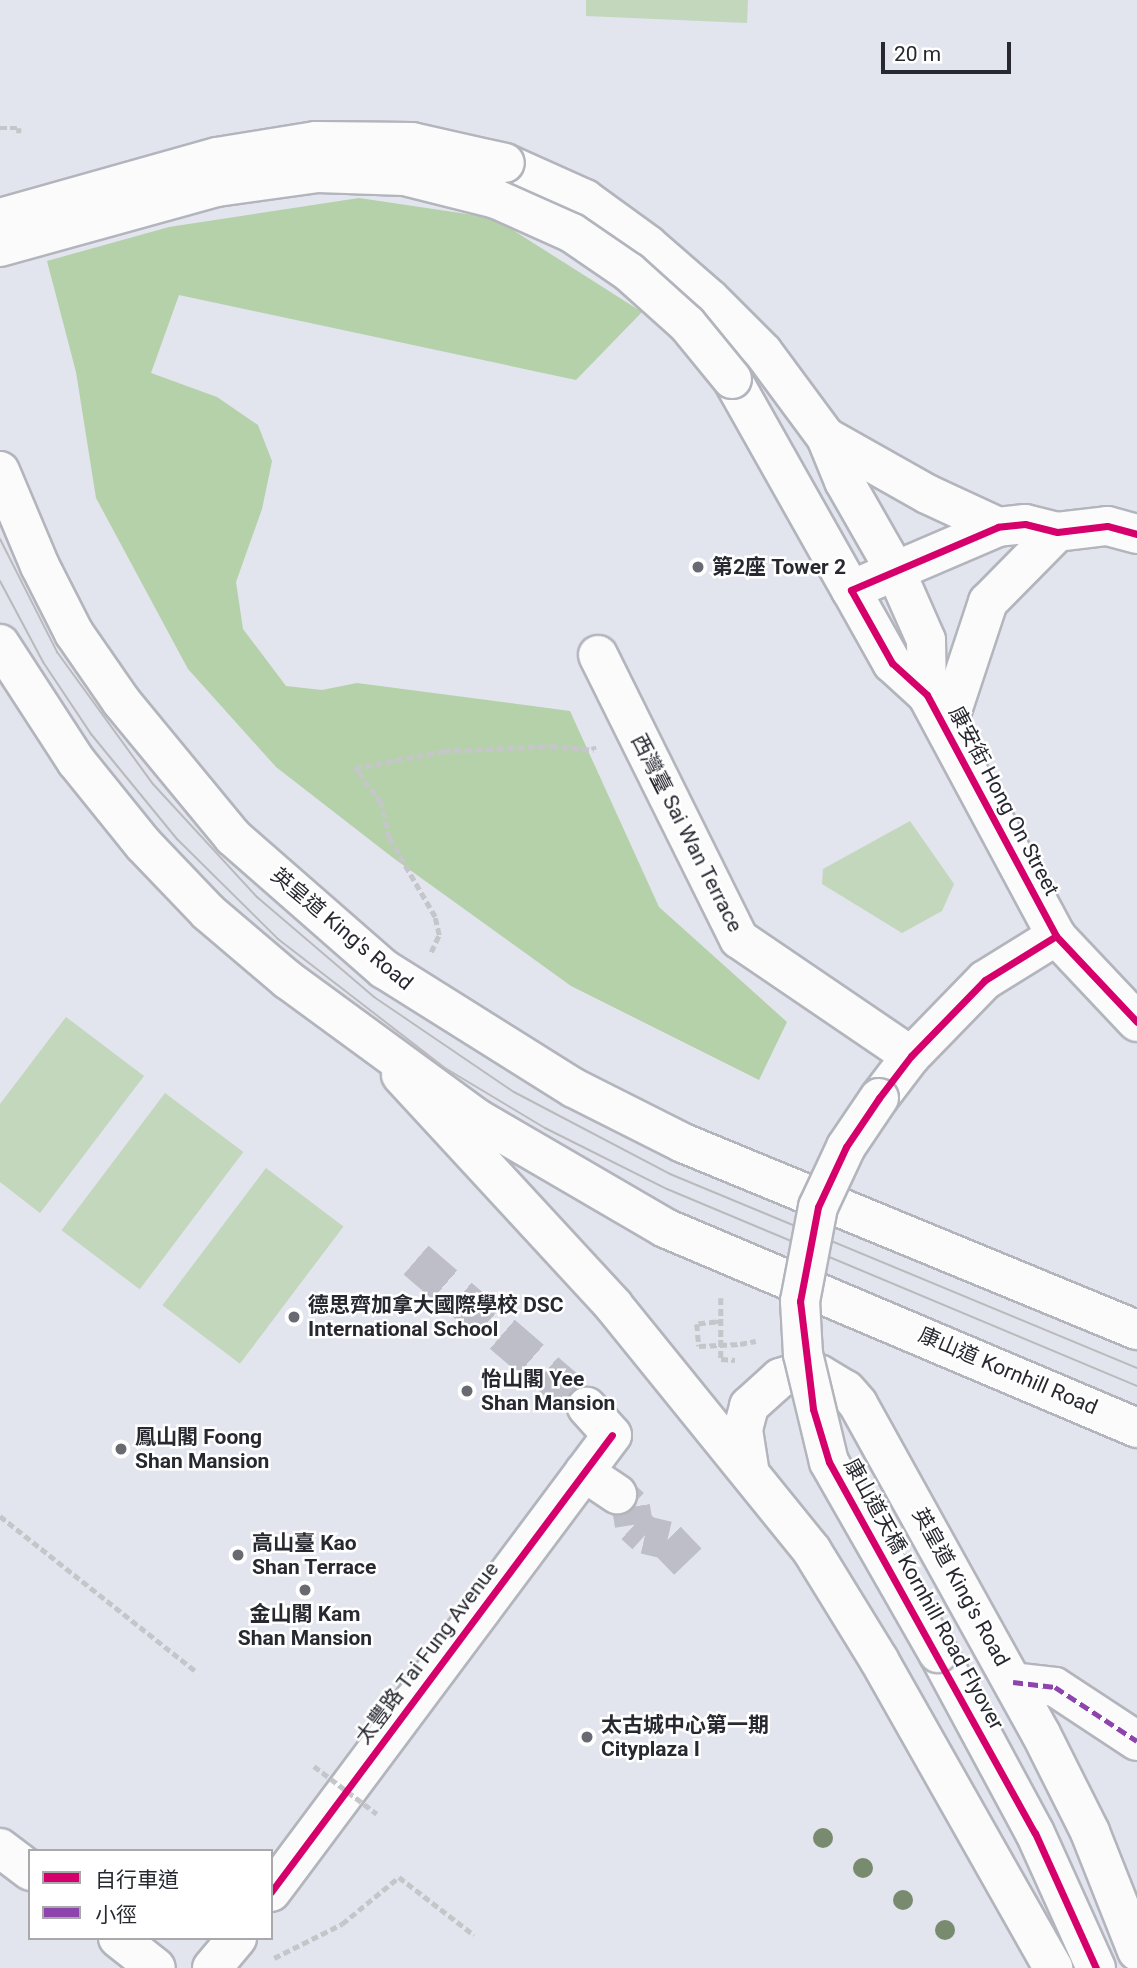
<!DOCTYPE html>
<meta charset="utf-8">
<style>
body{margin:0}
#map{position:relative;width:1137px;height:1968px;overflow:hidden;background:#e2e4ee;font-family:Roboto,"Noto Sans TC",sans-serif}
div>[style]{position:absolute}
.green>*{inset:0;background:#c2d7bc;transform-origin:0 0}
.forest>*{inset:0;background:#b4d1a9}
.minor-tunnel>*{height:38px;margin-top:-19px;transform-origin:0;background:repeating-linear-gradient(90deg,#bdbec8 0 38px,transparent 0 57px)}
.path>*{height:4.5px;margin-top:-2.25px;transform-origin:0;background:repeating-linear-gradient(90deg,#c5c6ca 0 7px,transparent 0 10.5px)}
.roads{filter:drop-shadow(2px 0 #b3b5bd) drop-shadow(-2px 0 #b3b5bd) drop-shadow(0 2px #b3b5bd) drop-shadow(0 -2px #b3b5bd)}
.minor>*{height:38px;margin:-19px;padding:0 19px;transform-origin:19px;border-radius:19px;background:#fbfbfc}
.major>*{height:38px;margin:-19px;padding:0 19px;transform-origin:19px;border-radius:19px;background:#fbfbfc}
.highway>*{height:38px;margin:-19px;padding:0 19px;transform-origin:19px;border-radius:19px;background:#fbfbfc}
.tram>*{height:2px;margin:-1px;padding:0 1px;transform-origin:1px;border-radius:1px;background:#bababd}
.path-bridge>*{height:4.5px;margin-top:-2.25px;transform-origin:0;background:repeating-linear-gradient(90deg,#c5c6ca 0 7px,transparent 0 10.5px)}
.bridges{filter:drop-shadow(2px 0 #b3b5bd) drop-shadow(-2px 0 #b3b5bd) drop-shadow(0 2px #b3b5bd) drop-shadow(0 -2px #b3b5bd)}
.minor-bridge>*{height:38px;margin:-19px;padding:0 19px;transform-origin:19px;border-radius:19px;background:#fbfbfc}
.highway-bridge>*{height:38px;margin:-19px;padding:0 19px;transform-origin:19px;border-radius:19px;background:#fbfbfc}
.quiet>*{height:5px;margin-top:-2.5px;transform-origin:0;background:repeating-linear-gradient(90deg,#8e44ad 0 10px,transparent 0 15px)}
.cycleway>*{height:7px;margin:-3.5px;padding:0 3.5px;transform-origin:3.5px;border-radius:3.5px;background:#d6006c}
.trees>*{width:20px;height:20px;margin:-10px;border-radius:50%;background:#788b6f}
.dots>*{width:19px;height:19px;translate:-50% -50%;box-sizing:border-box;border:4px solid #fff;border-radius:50%}
span{translate:-50% -50%;white-space:nowrap;text-align:center;line-height:1.15;-webkit-text-stroke:5px #fff;paint-order:stroke}
.poi-label{font-size:21px;color:#272830;font-weight:700}
.left{translate:0 -50%;text-align:left}
.street-label{font-size:21px;color:#272830}
.legend{position:absolute;left:28px;top:1849px;width:245px;height:91px;box-sizing:border-box;background:#fff;border:2px solid #a9a9ac;margin:0;padding:9px 12px;list-style:none;font-size:21px;color:#272830}
.legend li{display:flex;align-items:center;gap:14px;height:35px}
.legend b{width:35px;border:2px solid #a9a9ac}
.scale{position:absolute;left:881px;top:42px;width:130px;height:32px;box-sizing:border-box;border:4px solid #272830;border-top:0;padding-left:9px;font-size:21px;line-height:24px;white-space:nowrap;color:#272830;-webkit-text-stroke:5px #fff;paint-order:stroke}
</style>
<div id="map">
<div class="green">
<i style="clip-path:polygon(586px 0,748px 0,747px 23px,586px 16px)"></i>
<i style="clip-path:polygon(910px 821px,954px 884px,942px 911px,902px 933px,822px 884px,823px 869px)"></i>
<i style="clip-path:polygon(66px 1017px,144px 1076px,40px 1213px,0 1182px,0 1104px)"></i>
<i style="left:165px;top:1093px;width:98px;height:172px;rotate:37deg"></i>
<i style="left:266px;top:1168px;width:97px;height:172px;rotate:37deg"></i>
</div>
<div class="forest">
<i style="clip-path:polygon(359px 198px,494px 218px,642px 312px,576px 380px,179px 295px,151px 373px,217px 397px,258px 425px,272px 461px,262px 509px,236px 582px,243px 629px,286px 686px,322px 690px,357px 683px,570px 711px,659px 907px,787px 1022px,759px 1080px,571px 986px,392px 857px,276px 767px,188px 669px,96px 498px,76px 372px,47px 261px,169px 227px)"></i>
</div>
<div class="minor-tunnel">
<i style="left:416px;top:1260px;width:225px;rotate:40.7deg"></i>
<i style="left:617px;top:1494px;width:19px;rotate:43deg"></i>
<i style="left:631px;top:1507px;width:18px;rotate:81deg"></i>
<i style="left:634px;top:1525px;width:15px;rotate:42deg"></i>
<i style="left:645px;top:1535px;width:23px;rotate:13deg"></i>
<i style="left:667px;top:1540px;width:30px;rotate:46deg"></i>
</div>
<div class="path">
<i style="left:0;top:128px;width:19px"></i>
<i style="left:19px;top:128px;width:5px;rotate:90deg"></i>
<i style="left:431px;top:952px;width:19px;rotate:-65deg"></i>
<i style="left:439px;top:935px;width:18px;rotate:-103deg"></i>
<i style="left:435px;top:917px;width:91px;rotate:-120.2deg"></i>
<i style="left:389px;top:838px;width:36px;rotate:-103deg"></i>
<i style="left:381px;top:803px;width:44px;rotate:-126.6deg"></i>
<i style="left:355px;top:768px;width:91px;rotate:-10.8deg"></i>
<i style="left:444px;top:751px;width:107px;rotate:-2.7deg"></i>
<i style="left:551px;top:746px;width:43px;rotate:5.3deg"></i>
<i style="left:594px;top:750px;width:4px;rotate:-104deg"></i>
<i style="left:721px;top:1298px;width:61px;rotate:90deg"></i>
<i style="left:721px;top:1359px;width:14px;rotate:4deg"></i>
<i style="left:716px;top:1322px;width:8px"></i>
<i style="left:740px;top:1344px;width:16px;rotate:-11deg"></i>
<i style="left:0;top:1516px;width:251px;rotate:38.4deg"></i>
<i style="left:274px;top:1958px;width:76px;rotate:-26.6deg"></i>
<i style="left:342px;top:1924px;width:74px;rotate:-39.5deg"></i>
<i style="left:399px;top:1877px;width:95px;rotate:37.7deg"></i>
</div>
<div class="roads">
<div class="minor">
<i style="left:1137px;top:534px;width:31px;rotate:-165deg"></i>
<i style="left:1107px;top:526px;width:50px;rotate:173.2deg"></i>
<i style="left:1057px;top:532px;width:33px;rotate:-166deg"></i>
<i style="left:1025px;top:524px;width:27px;rotate:174deg"></i>
<i style="left:998px;top:527px;width:160px;rotate:156.8deg"></i>
<i style="left:851px;top:590px;width:84px;rotate:60.7deg"></i>
<i style="left:892px;top:663px;width:47px;rotate:42.4deg"></i>
<i style="left:927px;top:695px;width:273px;rotate:61.8deg"></i>
<i style="left:1056px;top:936px;width:118px;rotate:46.7deg"></i>
<i style="left:896px;top:572px;width:74px;rotate:66.2deg"></i>
<i style="left:926px;top:640px;width:55px;rotate:89deg"></i>
<i style="left:598px;top:655px;width:317px;rotate:63.6deg"></i>
<i style="left:739px;top:939px;width:208px;rotate:34.2deg"></i>
<i style="left:946px;top:729px;width:134px;rotate:-71.7deg"></i>
<i style="left:988px;top:602px;width:98px;rotate:-45.4deg"></i>
<i style="left:401px;top:1075px;width:313px;rotate:47.3deg"></i>
<i style="left:613px;top:1305px;width:316px;rotate:51deg"></i>
<i style="left:812px;top:1551px;width:128px;rotate:58.4deg"></i>
<i style="left:879px;top:1660px;width:354px;rotate:60.5deg"></i>
<i style="left:879px;top:1098px;width:53px;rotate:-52.7deg"></i>
<i style="left:911px;top:1056px;width:106px;rotate:-45.8deg"></i>
<i style="left:985px;top:980px;width:84px;rotate:-31.8deg"></i>
<i style="left:749px;top:1468px;width:39px;rotate:-99deg"></i>
<i style="left:743px;top:1429px;width:24px;rotate:-75deg"></i>
<i style="left:749px;top:1406px;width:42px;rotate:-42.1deg"></i>
<i style="left:780px;top:1378px;width:20px;rotate:-18deg"></i>
<i style="left:799px;top:1372px;width:20px;rotate:6deg"></i>
<i style="left:819px;top:1374px;width:31px;rotate:31deg"></i>
<i style="left:846px;top:1390px;width:18px;rotate:49deg"></i>
<i style="left:858px;top:1404px;width:377px;rotate:61deg"></i>
<i style="left:1041px;top:1734px;width:110px;rotate:63.4deg"></i>
<i style="left:1090px;top:1832px;width:128px;rotate:68.4deg"></i>
<i style="left:584px;top:1472px;width:40px;rotate:34deg"></i>
<i style="left:938px;top:1653px;width:204px;rotate:61.7deg"></i>
<i style="left:1035px;top:1833px;width:148px;rotate:65.7deg"></i>
<i style="left:1013px;top:1682px;width:42px;rotate:6.8deg"></i>
<i style="left:1055px;top:1687px;width:98px;rotate:33.4deg"></i>
<i style="left:0;top:1848px;width:38px;rotate:37deg"></i>
<i style="left:271px;top:1892px;width:570px;rotate:-53.27deg"></i>
<i style="left:612px;top:1435px;width:38px;rotate:-132deg"></i>
<i style="left:118px;top:1938px;width:48px;rotate:38.3deg"></i>
<i style="left:212px;top:1968px;width:39px;rotate:-50deg"></i>
</div>
<div class="major">
<i style="left:0;top:471px;width:103px;rotate:67.2deg"></i>
<i style="left:40px;top:566px;width:75px;rotate:63.1deg"></i>
<i style="left:74px;top:633px;width:83px;rotate:55.3deg"></i>
<i style="left:121px;top:701px;width:176px;rotate:50.5deg"></i>
<i style="left:233px;top:837px;width:201px;rotate:41.2deg"></i>
<i style="left:384px;top:969px;width:224px;rotate:32.1deg"></i>
<i style="left:574px;top:1088px;width:122px;rotate:26.8deg"></i>
<i style="left:683px;top:1143px;width:491px;rotate:22.4deg"></i>
<i style="left:0;top:644px;width:140px;rotate:57deg"></i>
<i style="left:76px;top:761px;width:107px;rotate:51.1deg"></i>
<i style="left:143px;top:844px;width:94px;rotate:46.3deg"></i>
<i style="left:208px;top:912px;width:105px;rotate:40.4deg"></i>
<i style="left:288px;top:980px;width:235px;rotate:36.2deg"></i>
<i style="left:478px;top:1119px;width:216px;rotate:30.2deg"></i>
<i style="left:665px;top:1228px;width:513px;rotate:22.96deg"></i>
</div>
<div class="highway">
<i style="left:505px;top:163px;width:88px;rotate:24.2deg"></i>
<i style="left:585px;top:199px;width:78px;rotate:36.1deg"></i>
<i style="left:648px;top:245px;width:82px;rotate:41.1deg"></i>
<i style="left:710px;top:299px;width:75px;rotate:45deg"></i>
<i style="left:763px;top:352px;width:106px;rotate:53.5deg"></i>
<i style="left:826px;top:437px;width:48px;rotate:67.8deg"></i>
<i style="left:844px;top:481px;width:105px;rotate:60.3deg"></i>
<i style="left:732px;top:379px;width:242px;rotate:60.6deg"></i>
<i style="left:826px;top:437px;width:116px;rotate:29.4deg"></i>
<i style="left:927px;top:494px;width:78px;rotate:24.9deg"></i>
</div>
</div>
<div class="tram">
<i style="left:0;top:539px;width:127px;rotate:63.2deg"></i>
<i style="left:57px;top:652px;width:163px;rotate:54deg"></i>
<i style="left:153px;top:784px;width:154px;rotate:47.4deg"></i>
<i style="left:257px;top:897px;width:154px;rotate:40.5deg"></i>
<i style="left:374px;top:997px;width:169px;rotate:34.2deg"></i>
<i style="left:514px;top:1092px;width:176px;rotate:27.7deg"></i>
<i style="left:670px;top:1174px;width:506px;rotate:22.56deg"></i>
<i style="left:0;top:581px;width:92px;rotate:62deg"></i>
<i style="left:43px;top:662px;width:87px;rotate:56.3deg"></i>
<i style="left:91px;top:734px;width:136px;rotate:50.7deg"></i>
<i style="left:177px;top:839px;width:142px;rotate:44.7deg"></i>
<i style="left:278px;top:939px;width:211px;rotate:37.7deg"></i>
<i style="left:445px;top:1068px;width:117px;rotate:31deg"></i>
<i style="left:545px;top:1128px;width:136px;rotate:26.6deg"></i>
<i style="left:667px;top:1189px;width:510px;rotate:22.74deg"></i>
</div>
<div class="path-bridge">
<i style="left:716px;top:1322px;width:19px;rotate:174deg"></i>
<i style="left:697px;top:1324px;width:22px;rotate:85deg"></i>
<i style="left:699px;top:1346px;width:41px;rotate:-2.8deg"></i>
<i style="left:314px;top:1766px;width:79px;rotate:37.3deg"></i>
</div>
<div class="bridges">
<div class="minor-bridge">
<i style="left:879px;top:1098px;width:59px;rotate:124deg"></i>
<i style="left:846px;top:1147px;width:66px;rotate:115deg"></i>
<i style="left:818px;top:1207px;width:96px;rotate:100.8deg"></i>
<i style="left:800px;top:1301px;width:53px;rotate:86.8deg"></i>
<i style="left:803px;top:1354px;width:111px;rotate:76.5deg"></i>
<i style="left:829px;top:1462px;width:220px;rotate:60.3deg"></i>
</div>
<div class="highway-bridge">
<i style="left:0;top:218px;width:225px;rotate:-15.7deg"></i>
<i style="left:217px;top:157px;width:100px;rotate:-9.2deg"></i>
<i style="left:316px;top:141px;width:96px;rotate:0.6deg"></i>
<i style="left:412px;top:142px;width:95px;rotate:12.7deg"></i>
<i style="left:0;top:247px;width:225px;rotate:-15.5deg"></i>
<i style="left:217px;top:187px;width:102px;rotate:-7.9deg"></i>
<i style="left:318px;top:173px;width:87px;rotate:2deg"></i>
<i style="left:405px;top:176px;width:94px;rotate:14.2deg"></i>
<i style="left:496px;top:199px;width:83px;rotate:24.1deg"></i>
<i style="left:572px;top:233px;width:69px;rotate:34.4deg"></i>
<i style="left:629px;top:272px;width:78px;rotate:41.9deg"></i>
<i style="left:687px;top:324px;width:71px;rotate:50.7deg"></i>
</div>
</div>
<div class="quiet">
<i style="left:1013px;top:1682px;width:42px;rotate:6.8deg"></i>
<i style="left:1055px;top:1687px;width:98px;rotate:33.4deg"></i>
</div>
<div class="cycleway">
<i style="left:1137px;top:534px;width:31px;rotate:-165deg"></i>
<i style="left:1107px;top:526px;width:50px;rotate:173.2deg"></i>
<i style="left:1057px;top:532px;width:33px;rotate:-166deg"></i>
<i style="left:1025px;top:524px;width:27px;rotate:174deg"></i>
<i style="left:998px;top:527px;width:160px;rotate:156.8deg"></i>
<i style="left:851px;top:590px;width:84px;rotate:60.7deg"></i>
<i style="left:892px;top:663px;width:47px;rotate:42.4deg"></i>
<i style="left:927px;top:695px;width:273px;rotate:61.8deg"></i>
<i style="left:1056px;top:936px;width:118px;rotate:46.7deg"></i>
<i style="left:1056px;top:936px;width:84px;rotate:148.2deg"></i>
<i style="left:985px;top:980px;width:106px;rotate:134.2deg"></i>
<i style="left:911px;top:1056px;width:53px;rotate:127.3deg"></i>
<i style="left:879px;top:1098px;width:59px;rotate:124deg"></i>
<i style="left:846px;top:1147px;width:66px;rotate:115deg"></i>
<i style="left:818px;top:1207px;width:96px;rotate:100.8deg"></i>
<i style="left:800px;top:1301px;width:109px;rotate:83.1deg"></i>
<i style="left:813px;top:1409px;width:55px;rotate:73.2deg"></i>
<i style="left:829px;top:1462px;width:424px;rotate:61deg"></i>
<i style="left:1035px;top:1833px;width:148px;rotate:65.7deg"></i>
<i style="left:271px;top:1892px;width:570px;rotate:-53.27deg"></i>
</div>
<div class="trees">
<i style="left:823px;top:1838px"></i>
<i style="left:863px;top:1868px"></i>
<i style="left:903px;top:1900px"></i>
<i style="left:945px;top:1930px"></i>
</div>
<div class="dots">
<i style="left:698px;top:567px;background:#686a72"></i>
<i style="left:294px;top:1317px;background:#686a72"></i>
<i style="left:467px;top:1391px;background:#686a72"></i>
<i style="left:121px;top:1449px;background:#686a72"></i>
<i style="left:238px;top:1555px;background:#686a72"></i>
<i style="left:305px;top:1590px;background:#686a72"></i>
<i style="left:587px;top:1737px;background:#686a72"></i>
</div>
<div class="poi-label">
<span class="left" style="left:712px;top:567px">第2座 Tower 2</span>
<span class="left" style="left:308px;top:1317px">德思齊加拿大國際學校 DSC<br>International School</span>
<span class="left" style="left:481px;top:1391px">怡山閣 Yee<br>Shan Mansion</span>
<span class="left" style="left:135px;top:1449px">鳳山閣 Foong<br>Shan Mansion</span>
<span class="left" style="left:252px;top:1555px">高山臺 Kao<br>Shan Terrace</span>
<span style="left:305px;top:1626px">金山閣 Kam<br>Shan Mansion</span>
<span class="left" style="left:601px;top:1737px">太古城中心第一期<br>Cityplaza I</span>
</div>
<div class="street-label">
<span style="left:1004px;top:801px;rotate:62deg">康安街 Hong On Street</span>
<span style="left:687px;top:833px;rotate:63deg">西灣臺 Sai Wan Terrace</span>
<span style="left:342px;top:929px;rotate:40deg">英皇道 King's Road</span>
<span style="left:1008px;top:1371px;rotate:23deg">康山道 Kornhill Road</span>
<span style="left:961px;top:1587px;rotate:61deg">英皇道 King's Road</span>
<span style="left:924px;top:1594px;rotate:61deg">康山道天橋 Kornhill Road Flyover</span>
<span style="left:427px;top:1653px;rotate:-53deg">太豐路 Tai Fung Avenue</span>
</div>
<ul class="legend">
<li><b style="height:9px;background:#d6006c"></b>自行車道</li>
<li><b style="height:9px;background:#8e44ad"></b>小徑</li>
</ul>
<div class="scale">20 m</div>
</div>
